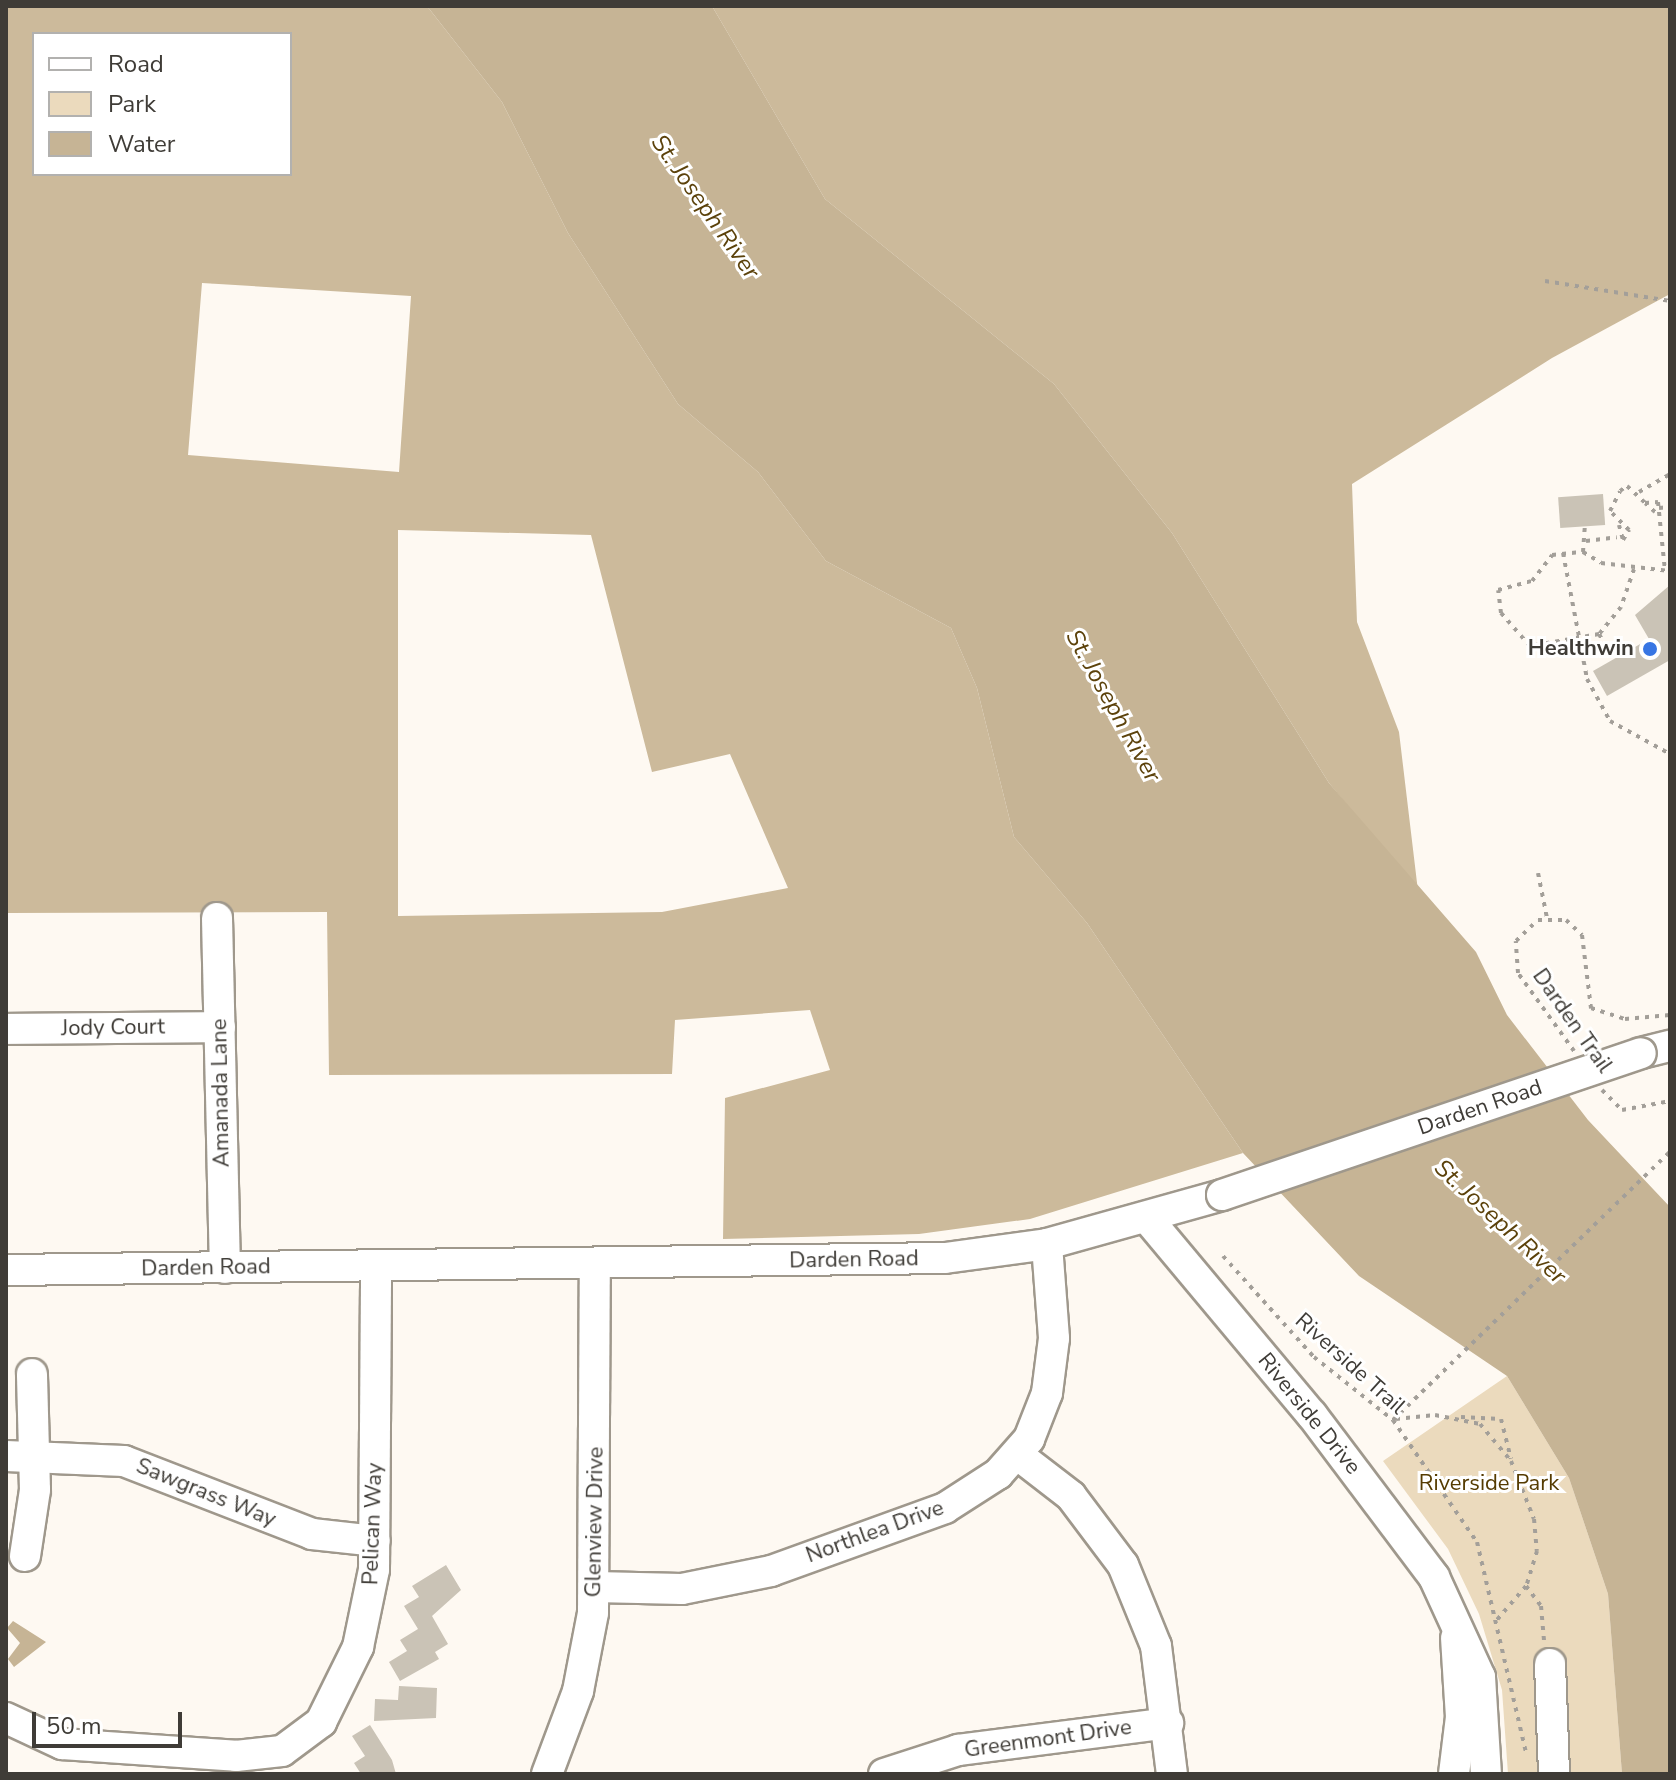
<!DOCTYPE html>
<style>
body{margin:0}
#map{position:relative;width:1676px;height:1780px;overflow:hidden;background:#fef9f2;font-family:"Nunito Sans",sans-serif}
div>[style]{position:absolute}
.green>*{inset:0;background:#ebdabd}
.forest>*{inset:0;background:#ccba9b}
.water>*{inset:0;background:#c6b495}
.building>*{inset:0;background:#cac3b6;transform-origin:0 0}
.path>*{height:4px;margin-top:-2px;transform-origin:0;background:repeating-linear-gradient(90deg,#a39f99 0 4px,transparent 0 10px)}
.roads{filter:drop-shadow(2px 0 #9f988c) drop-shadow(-2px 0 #9f988c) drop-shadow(0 2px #9f988c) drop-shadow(0 -2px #9f988c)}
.minor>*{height:30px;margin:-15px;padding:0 15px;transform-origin:15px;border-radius:15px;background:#fff}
.bridges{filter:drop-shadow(2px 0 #9f988c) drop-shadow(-2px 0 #9f988c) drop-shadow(0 2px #9f988c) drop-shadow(0 -2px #9f988c)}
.minor-bridge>*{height:30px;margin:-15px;padding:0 15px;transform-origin:15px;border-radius:15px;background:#fff}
.dots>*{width:22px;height:22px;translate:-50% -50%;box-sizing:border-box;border:4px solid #fff;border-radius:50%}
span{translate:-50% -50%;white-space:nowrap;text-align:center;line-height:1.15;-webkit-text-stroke:6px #fff;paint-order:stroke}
.poi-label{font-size:22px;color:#3f3c37;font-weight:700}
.right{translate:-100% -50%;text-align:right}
.street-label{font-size:22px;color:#3f3c37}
.park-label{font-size:22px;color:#553b01}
.water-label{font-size:24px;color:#5c420b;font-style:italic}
.frame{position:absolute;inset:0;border:8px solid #3f3c37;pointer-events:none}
.legend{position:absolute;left:32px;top:32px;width:260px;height:144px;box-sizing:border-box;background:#fff;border:2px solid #b2b1af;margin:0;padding:10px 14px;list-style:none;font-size:24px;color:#3f3c37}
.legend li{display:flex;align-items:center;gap:16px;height:40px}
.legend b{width:40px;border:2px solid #b2b1af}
.scale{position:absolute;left:32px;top:1712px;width:150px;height:36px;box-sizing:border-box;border:4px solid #3f3c37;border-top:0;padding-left:10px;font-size:24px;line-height:28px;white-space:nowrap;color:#3f3c37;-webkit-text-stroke:6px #fff;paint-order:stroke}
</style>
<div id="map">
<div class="green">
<i style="clip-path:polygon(1507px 1376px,1569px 1478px,1608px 1594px,1622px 1774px,1508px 1774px,1502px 1690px,1479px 1614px,1448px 1549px,1383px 1461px)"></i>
</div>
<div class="forest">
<i style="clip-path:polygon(evenodd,6px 6px,427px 6px,502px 102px,568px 233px,678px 404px,758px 472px,826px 561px,951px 628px,977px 688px,1014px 837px,1087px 923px,1243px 1153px,1030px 1219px,919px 1234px,723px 1239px,725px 1098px,830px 1070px,810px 1010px,675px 1020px,672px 1074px,329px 1075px,327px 912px,6px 913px,6px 6px,34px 34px,290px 34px,290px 174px,34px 174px,34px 34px,6px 6px,202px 283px,411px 296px,399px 472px,188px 455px,202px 283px,6px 6px,398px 530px,591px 535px,652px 772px,730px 754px,788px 888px,662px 912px,398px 916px,398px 530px)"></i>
<i style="clip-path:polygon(712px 6px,1670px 6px,1670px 294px,1552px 358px,1352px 484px,1357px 622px,1399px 732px,1418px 891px,1329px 783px,1172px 533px,1054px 384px,825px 199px)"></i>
</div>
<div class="water">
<i style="clip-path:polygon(427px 6px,712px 6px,825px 199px,1054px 384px,1172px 533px,1329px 783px,1476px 952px,1507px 1015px,1588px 1120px,1670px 1207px,1670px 1774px,1622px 1774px,1608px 1594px,1569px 1478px,1507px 1376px,1359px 1276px,1243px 1153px,1087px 923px,1014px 837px,977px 688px,951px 628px,826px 561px,758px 472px,678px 404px,568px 233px,502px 102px)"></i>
<i style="clip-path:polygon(13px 1621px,46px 1642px,14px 1667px,8px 1659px,20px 1643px,7px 1628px)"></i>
</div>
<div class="building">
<i style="left:1603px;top:494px;width:31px;height:45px;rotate:86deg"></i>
<i style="clip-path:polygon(1670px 585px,1670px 660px,1607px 696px,1593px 671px,1649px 639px,1635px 615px)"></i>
<i style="clip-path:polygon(446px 1565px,461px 1590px,432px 1616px,448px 1644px,435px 1652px,439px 1659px,400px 1681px,389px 1662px,407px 1651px,400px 1640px,418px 1629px,404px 1606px,419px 1597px,412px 1586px)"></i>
<i style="clip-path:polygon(399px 1686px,437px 1688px,436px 1718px,374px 1721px,375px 1699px,398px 1700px)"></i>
<i style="clip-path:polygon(370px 1725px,392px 1760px,396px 1774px,361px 1774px,354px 1763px,365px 1756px,352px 1736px)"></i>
</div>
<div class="path">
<i style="left:1545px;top:281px;width:127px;rotate:9.1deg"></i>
<i style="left:1639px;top:492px;width:36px;rotate:-30deg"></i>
<i style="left:1659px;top:508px;width:11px;rotate:-5deg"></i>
<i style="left:1655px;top:512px;width:13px;rotate:-138deg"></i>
<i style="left:1645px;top:503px;width:13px;rotate:-4deg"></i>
<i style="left:1658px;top:502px;width:69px;rotate:84.2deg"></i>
<i style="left:1619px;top:525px;width:16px;rotate:75deg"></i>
<i style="left:1623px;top:540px;width:12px;rotate:-59deg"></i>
<i style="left:1629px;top:530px;width:27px;rotate:-135deg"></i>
<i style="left:1610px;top:511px;width:22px;rotate:-63deg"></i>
<i style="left:1620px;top:491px;width:9px;rotate:-36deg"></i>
<i style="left:1627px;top:486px;width:25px;rotate:43deg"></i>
<i style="left:1586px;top:541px;width:31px;rotate:-7deg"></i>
<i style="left:1583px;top:552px;width:26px;rotate:-86deg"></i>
<i style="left:1563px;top:553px;width:128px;rotate:79.2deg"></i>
<i style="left:1587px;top:679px;width:48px;rotate:61.3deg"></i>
<i style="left:1610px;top:721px;width:68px;rotate:28.8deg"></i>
<i style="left:1634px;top:569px;width:40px;rotate:108.9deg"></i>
<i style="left:1621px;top:607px;width:35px;rotate:129deg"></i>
<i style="left:1599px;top:634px;width:70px;rotate:170.1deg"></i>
<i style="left:1530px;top:646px;width:44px;rotate:-131.3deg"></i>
<i style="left:1501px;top:613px;width:23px;rotate:-97deg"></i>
<i style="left:1498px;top:590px;width:35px;rotate:-15deg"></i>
<i style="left:1532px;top:581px;width:33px;rotate:-52deg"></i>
<i style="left:1552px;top:555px;width:31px;rotate:-6deg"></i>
<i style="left:1583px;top:552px;width:21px;rotate:31deg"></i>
<i style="left:1601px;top:563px;width:69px;rotate:6.6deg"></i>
<i style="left:1599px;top:634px;width:29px;rotate:61deg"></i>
<i style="left:1538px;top:873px;width:46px;rotate:78.7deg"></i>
<i style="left:1574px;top:1051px;width:96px;rotate:-125.7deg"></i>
<i style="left:1518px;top:973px;width:32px;rotate:-94deg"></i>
<i style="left:1516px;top:941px;width:30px;rotate:-44deg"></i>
<i style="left:1538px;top:920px;width:28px"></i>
<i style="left:1566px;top:920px;width:22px;rotate:43deg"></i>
<i style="left:1582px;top:935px;width:74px;rotate:83deg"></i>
<i style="left:1591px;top:1008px;width:36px;rotate:18deg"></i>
<i style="left:1625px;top:1019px;width:45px;rotate:-5.1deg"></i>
<i style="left:1602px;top:1090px;width:28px;rotate:45deg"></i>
<i style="left:1622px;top:1110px;width:49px;rotate:-10.6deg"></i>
<i style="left:1223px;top:1256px;width:136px;rotate:48deg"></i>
<i style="left:1314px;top:1357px;width:101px;rotate:38.6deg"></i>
<i style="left:1393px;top:1420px;width:148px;rotate:55.5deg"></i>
<i style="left:1477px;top:1542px;width:216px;rotate:76.9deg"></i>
<i style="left:1461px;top:1417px;width:40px;rotate:2.9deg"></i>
<i style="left:1501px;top:1419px;width:41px;rotate:76deg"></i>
<i style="left:1396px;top:1419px;width:39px;rotate:-6deg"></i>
<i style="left:1435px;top:1415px;width:46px;rotate:11.3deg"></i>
<i style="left:1480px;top:1424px;width:48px;rotate:50deg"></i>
<i style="left:1511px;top:1461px;width:62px;rotate:68.4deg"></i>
<i style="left:1534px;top:1519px;width:32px;rotate:85deg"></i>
<i style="left:1537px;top:1551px;width:37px;rotate:107deg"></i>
<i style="left:1526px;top:1586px;width:46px;rotate:130.6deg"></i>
<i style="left:1393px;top:1420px;width:385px;rotate:-44.1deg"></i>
<i style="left:1526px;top:1586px;width:25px;rotate:53deg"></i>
<i style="left:1541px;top:1606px;width:36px;rotate:85deg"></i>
</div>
<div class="roads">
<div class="minor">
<i style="left:217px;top:918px;width:350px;rotate:88.7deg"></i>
<i style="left:6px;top:1029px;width:214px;rotate:-0.5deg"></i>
<i style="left:1641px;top:1053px;width:30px;rotate:-14deg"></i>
<i style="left:1147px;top:1218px;width:257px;rotate:50.1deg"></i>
<i style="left:1312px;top:1415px;width:203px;rotate:53deg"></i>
<i style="left:1434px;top:1577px;width:110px;rotate:65.3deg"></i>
<i style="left:1480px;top:1677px;width:97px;rotate:86.5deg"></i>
<i style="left:6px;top:1270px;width:939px;rotate:-0.73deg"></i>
<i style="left:945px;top:1258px;width:103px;rotate:-7.8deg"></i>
<i style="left:1047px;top:1244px;width:182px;rotate:-15.6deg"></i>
<i style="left:1018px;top:1455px;width:67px;rotate:37.7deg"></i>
<i style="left:1071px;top:1496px;width:86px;rotate:53deg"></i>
<i style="left:1123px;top:1565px;width:87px;rotate:67.8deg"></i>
<i style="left:1156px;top:1646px;width:129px;rotate:82.9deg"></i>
<i style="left:6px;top:1456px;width:118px;rotate:2.4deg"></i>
<i style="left:124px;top:1461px;width:202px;rotate:21.2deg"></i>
<i style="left:312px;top:1534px;width:63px;rotate:6.3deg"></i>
<i style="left:25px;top:1556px;width:67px;rotate:-81.4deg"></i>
<i style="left:35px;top:1490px;width:116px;rotate:-91.5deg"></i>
<i style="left:595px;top:1587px;width:87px;rotate:1.3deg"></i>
<i style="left:682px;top:1589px;width:91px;rotate:-11.4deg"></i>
<i style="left:771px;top:1571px;width:185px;rotate:-19.9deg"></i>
<i style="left:945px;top:1508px;width:63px;rotate:-32.7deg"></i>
<i style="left:998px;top:1474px;width:47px;rotate:-48.5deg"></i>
<i style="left:1029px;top:1439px;width:49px;rotate:-68.6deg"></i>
<i style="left:1047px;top:1393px;width:55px;rotate:-82.7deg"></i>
<i style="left:1054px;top:1338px;width:94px;rotate:-94.3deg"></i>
<i style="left:1550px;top:1664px;width:110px;rotate:87.9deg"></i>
<i style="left:6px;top:1718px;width:62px;rotate:24.9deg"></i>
<i style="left:62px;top:1744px;width:174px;rotate:3.9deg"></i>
<i style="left:236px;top:1756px;width:46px;rotate:-6.2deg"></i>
<i style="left:282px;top:1751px;width:49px;rotate:-36.6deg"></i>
<i style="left:321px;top:1722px;width:84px;rotate:-63.7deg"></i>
<i style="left:358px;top:1647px;width:79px;rotate:-78.3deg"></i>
<i style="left:374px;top:1570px;width:305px;rotate:-89.6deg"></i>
<i style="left:547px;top:1774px;width:89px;rotate:-69.5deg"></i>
<i style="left:578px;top:1691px;width:79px;rotate:-79.1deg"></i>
<i style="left:593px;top:1613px;width:350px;rotate:-89.7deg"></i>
<i style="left:884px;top:1774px;width:78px;rotate:-18deg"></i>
<i style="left:958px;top:1750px;width:212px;rotate:-7.3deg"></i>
<i style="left:1454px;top:1774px;width:57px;rotate:-83deg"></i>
<i style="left:1461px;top:1717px;width:79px;rotate:-93.6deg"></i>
</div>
</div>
<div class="bridges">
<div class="minor-bridge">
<i style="left:1222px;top:1195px;width:442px;rotate:-18.7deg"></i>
</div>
</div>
<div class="dots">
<i style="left:1650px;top:649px;background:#3775e3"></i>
</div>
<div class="poi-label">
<span class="right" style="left:1634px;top:649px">Healthwin</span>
</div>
<div class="street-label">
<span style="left:1572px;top:1021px;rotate:55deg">Darden Trail</span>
<span style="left:113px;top:1028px;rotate:-1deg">Jody Court</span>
<span style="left:221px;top:1093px;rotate:-91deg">Amanada Lane</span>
<span style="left:1480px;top:1108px;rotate:-19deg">Darden Road</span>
<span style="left:854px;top:1260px;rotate:-1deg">Darden Road</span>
<span style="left:206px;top:1268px;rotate:-1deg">Darden Road</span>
<span style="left:1350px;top:1364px;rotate:42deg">Riverside Trail</span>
<span style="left:1309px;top:1414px;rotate:51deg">Riverside Drive</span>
<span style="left:206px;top:1493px;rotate:22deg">Sawgrass Way</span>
<span style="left:595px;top:1522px;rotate:-89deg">Glenview Drive</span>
<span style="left:373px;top:1524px;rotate:-88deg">Pelican Way</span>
<span style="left:875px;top:1532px;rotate:-20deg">Northlea Drive</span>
<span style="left:1048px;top:1739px;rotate:-8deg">Greenmont Drive</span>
</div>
<div class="park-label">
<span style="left:1489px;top:1484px">Riverside Park</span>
</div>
<div class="water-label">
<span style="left:705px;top:207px;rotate:55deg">St. Joseph River</span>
<span style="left:1113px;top:706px;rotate:61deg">St. Joseph River</span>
<span style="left:1500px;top:1222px;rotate:43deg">St. Joseph River</span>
</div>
<div class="frame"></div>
<ul class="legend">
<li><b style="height:10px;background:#fff"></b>Road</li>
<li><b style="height:22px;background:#ebdabd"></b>Park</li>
<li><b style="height:22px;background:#c6b495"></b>Water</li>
</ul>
<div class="scale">50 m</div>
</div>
